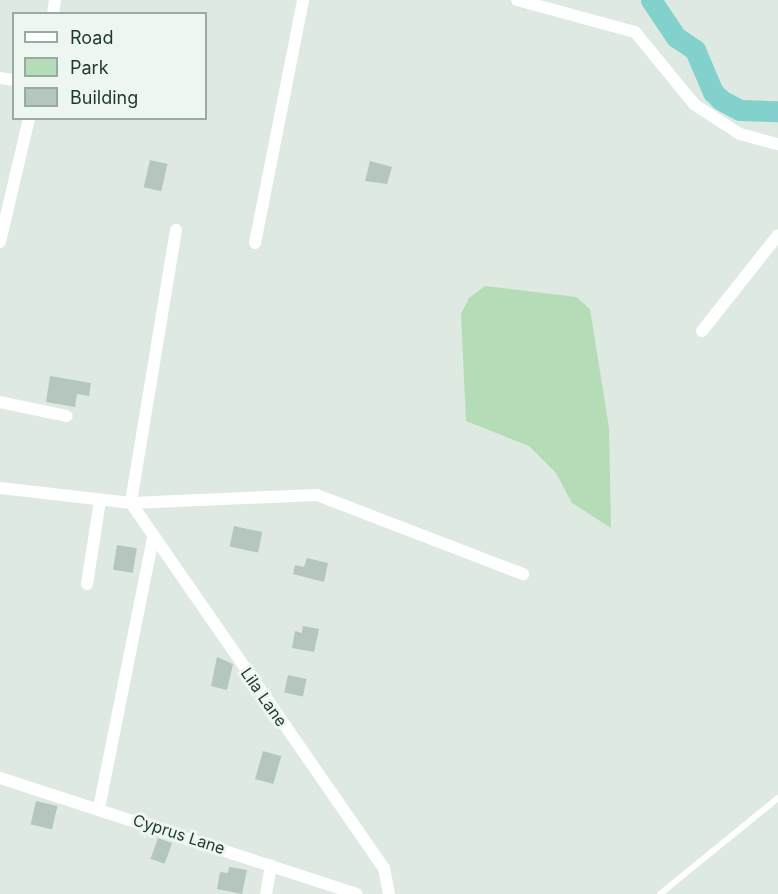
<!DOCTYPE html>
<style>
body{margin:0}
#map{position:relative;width:778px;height:894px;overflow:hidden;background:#dde9e1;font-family:Inter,sans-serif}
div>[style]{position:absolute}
.green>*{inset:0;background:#b4dcb7}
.river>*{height:21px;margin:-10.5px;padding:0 10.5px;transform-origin:10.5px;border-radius:10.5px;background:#82d1cd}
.building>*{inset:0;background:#b5c7bc;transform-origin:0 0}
.service>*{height:6px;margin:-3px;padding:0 3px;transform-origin:3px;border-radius:3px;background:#fff}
.minor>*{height:12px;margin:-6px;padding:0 6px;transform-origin:6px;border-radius:6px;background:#fff}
span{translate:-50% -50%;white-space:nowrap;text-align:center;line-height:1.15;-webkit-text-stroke:6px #edf6f0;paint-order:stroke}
.street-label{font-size:16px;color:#1e392c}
.legend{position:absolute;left:12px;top:12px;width:195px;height:108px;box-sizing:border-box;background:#edf6f0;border:2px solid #9aaaa2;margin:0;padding:8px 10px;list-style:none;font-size:18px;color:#1e392c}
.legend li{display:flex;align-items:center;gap:12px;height:30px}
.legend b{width:30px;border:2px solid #9aaaa2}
</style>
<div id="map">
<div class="green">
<i style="clip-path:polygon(485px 286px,576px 297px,590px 309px,609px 428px,611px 528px,572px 503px,556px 473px,529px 446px,466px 421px,461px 314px,469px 298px)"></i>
</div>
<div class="river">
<i style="left:651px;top:0;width:45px;rotate:56deg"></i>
<i style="left:676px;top:37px;width:23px;rotate:34deg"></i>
<i style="left:695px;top:50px;width:46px;rotate:66.8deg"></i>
<i style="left:713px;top:92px;width:11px;rotate:45deg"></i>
<i style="left:721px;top:100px;width:21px;rotate:28deg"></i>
<i style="left:740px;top:110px;width:38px;rotate:2deg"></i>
</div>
<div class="building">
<i style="left:150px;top:160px;width:18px;height:28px;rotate:13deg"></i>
<i style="clip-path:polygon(370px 161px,392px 167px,387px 184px,365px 181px)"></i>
<i style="clip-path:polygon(50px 376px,91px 383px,89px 396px,77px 394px,75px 407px,46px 402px)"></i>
<i style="left:234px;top:526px;width:29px;height:21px;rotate:12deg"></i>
<i style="left:117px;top:545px;width:20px;height:25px;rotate:9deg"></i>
<i style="clip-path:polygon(307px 558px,328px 563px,324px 582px,293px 574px,295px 565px,304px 567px)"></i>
<i style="clip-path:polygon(303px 626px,319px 629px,314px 652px,292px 648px,295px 631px,302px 633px)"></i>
<i style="clip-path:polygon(217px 657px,233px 664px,227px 690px,211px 686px)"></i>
<i style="left:288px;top:675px;width:19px;height:18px;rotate:12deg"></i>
<i style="left:263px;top:751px;width:19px;height:29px;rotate:16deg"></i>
<i style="left:36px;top:801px;width:22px;height:24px;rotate:13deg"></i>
<i style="left:158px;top:838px;width:15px;height:22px;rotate:20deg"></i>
<i style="clip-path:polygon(229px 867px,247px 870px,242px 894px,217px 889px,220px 872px,228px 873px)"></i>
</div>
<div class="service">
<i style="left:660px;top:894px;width:152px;rotate:-39.1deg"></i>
</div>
<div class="minor">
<i style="left:517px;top:0;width:122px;rotate:15.2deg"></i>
<i style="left:635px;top:32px;width:94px;rotate:50.6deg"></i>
<i style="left:695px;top:105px;width:54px;rotate:32.8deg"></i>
<i style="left:740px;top:134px;width:39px;rotate:15deg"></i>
<i style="left:53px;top:14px;width:14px;rotate:-82deg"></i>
<i style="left:0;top:78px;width:14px;rotate:8deg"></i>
<i style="left:176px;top:230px;width:277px;rotate:99.4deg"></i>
<i style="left:131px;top:503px;width:444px;rotate:55.3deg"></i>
<i style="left:384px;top:868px;width:26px;rotate:79deg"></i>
<i style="left:0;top:242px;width:127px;rotate:-76.8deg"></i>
<i style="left:255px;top:243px;width:248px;rotate:-78.8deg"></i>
<i style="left:702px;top:331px;width:122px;rotate:-51.6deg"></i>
<i style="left:0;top:402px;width:68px;rotate:11.8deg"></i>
<i style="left:0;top:488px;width:132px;rotate:6.5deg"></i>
<i style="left:131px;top:503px;width:186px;rotate:-2.5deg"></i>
<i style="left:317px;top:495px;width:221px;rotate:21deg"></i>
<i style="left:87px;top:584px;width:84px;rotate:-81.1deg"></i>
<i style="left:0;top:778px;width:375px;rotate:18deg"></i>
<i style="left:99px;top:808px;width:275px;rotate:-78.7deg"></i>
<i style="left:266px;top:894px;width:29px;rotate:-80deg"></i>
</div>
<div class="street-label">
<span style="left:264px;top:697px;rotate:55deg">Lila Lane</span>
<span style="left:179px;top:834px;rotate:18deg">Cyprus Lane</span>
</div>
<ul class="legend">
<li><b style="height:8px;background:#fff"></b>Road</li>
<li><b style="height:16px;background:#b4dcb7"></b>Park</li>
<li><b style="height:16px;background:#b5c7bc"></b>Building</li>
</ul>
</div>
